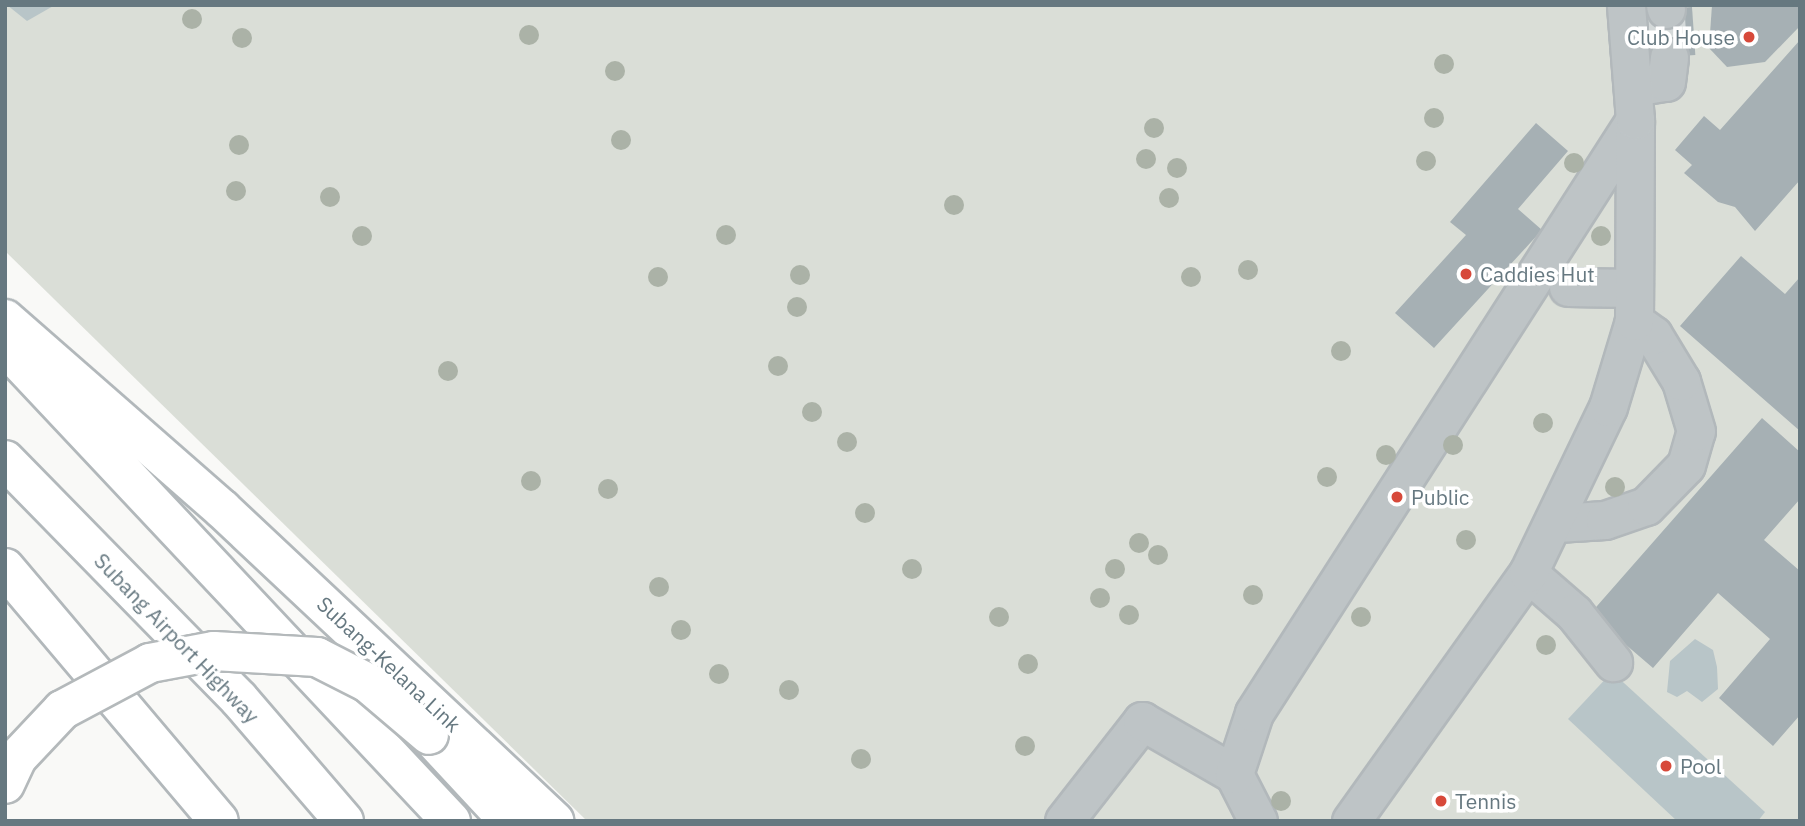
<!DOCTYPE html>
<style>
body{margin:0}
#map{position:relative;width:1805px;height:826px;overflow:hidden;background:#f9f9f7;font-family:"IBM Plex Sans",sans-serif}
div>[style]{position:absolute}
.green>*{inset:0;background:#daded7}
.water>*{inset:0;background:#b8c5c8}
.building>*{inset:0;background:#a6b0b4;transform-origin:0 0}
.minor-tunnel>*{height:37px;margin-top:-18.5px;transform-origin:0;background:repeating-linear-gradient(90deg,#d4d9d9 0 37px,transparent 0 55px)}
.roads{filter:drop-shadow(2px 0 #b2b8bb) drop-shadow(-2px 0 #b2b8bb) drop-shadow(0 2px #b2b8bb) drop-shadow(0 -2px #b2b8bb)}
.minor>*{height:37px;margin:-18.5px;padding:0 18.5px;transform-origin:18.5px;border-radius:18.5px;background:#bec4c6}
.major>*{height:38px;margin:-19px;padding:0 19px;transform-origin:19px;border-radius:19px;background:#fff}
.highway>*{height:38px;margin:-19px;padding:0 19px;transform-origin:19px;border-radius:19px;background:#fff}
.bridges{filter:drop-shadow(2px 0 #b4b9bb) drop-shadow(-2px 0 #b4b9bb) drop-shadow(0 2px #b4b9bb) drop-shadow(0 -2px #b4b9bb)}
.highway-bridge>*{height:38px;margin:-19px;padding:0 19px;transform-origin:19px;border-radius:19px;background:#fff}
.trees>*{width:20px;height:20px;margin:-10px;border-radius:50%;background:#abb2a7}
.dots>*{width:19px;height:19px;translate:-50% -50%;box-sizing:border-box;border:4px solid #fff;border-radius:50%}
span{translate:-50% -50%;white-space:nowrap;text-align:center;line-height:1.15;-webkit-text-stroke:7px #fff;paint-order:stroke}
.poi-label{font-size:21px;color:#667880}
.right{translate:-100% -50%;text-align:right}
.left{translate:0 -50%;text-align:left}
.street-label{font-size:21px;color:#667880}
.frame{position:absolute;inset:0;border:7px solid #667880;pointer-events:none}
</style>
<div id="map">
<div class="green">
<i style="clip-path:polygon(5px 5px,1800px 5px,1800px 821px,587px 821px,5px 251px)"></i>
</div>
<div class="water">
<i style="clip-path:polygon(7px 5px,55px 5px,27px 21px)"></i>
<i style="clip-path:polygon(1695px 639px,1713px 650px,1717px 667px,1718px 689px,1702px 702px,1687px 691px,1677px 697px,1667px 692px,1670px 661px)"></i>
<i style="clip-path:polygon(1612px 672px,1765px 812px,1758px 821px,1677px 821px,1568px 719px)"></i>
</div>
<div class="building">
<i style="clip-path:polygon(1712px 5px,1800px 5px,1800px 26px,1765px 62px,1727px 67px,1709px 48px)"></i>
<i style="left:1692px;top:7px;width:48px;height:41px;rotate:86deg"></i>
<i style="clip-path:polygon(1800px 40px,1800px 180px,1755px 231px,1735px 207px,1718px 202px,1684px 173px,1692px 165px,1675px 150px,1704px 116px,1720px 130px)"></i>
<i style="clip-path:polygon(1536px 123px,1568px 151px,1518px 209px,1542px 230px,1434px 348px,1395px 313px,1466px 235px,1450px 222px)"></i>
<i style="clip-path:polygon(1741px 256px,1785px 294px,1800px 277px,1800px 431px,1680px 326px)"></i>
<i style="clip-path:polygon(1762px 418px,1800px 452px,1800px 499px,1764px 540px,1800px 571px,1800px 715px,1773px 746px,1719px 698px,1770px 639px,1718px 593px,1653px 668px,1590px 614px)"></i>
</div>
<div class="minor-tunnel">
<i style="left:1666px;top:9px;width:48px;rotate:86.4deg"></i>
</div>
<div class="roads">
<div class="minor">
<i style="left:1665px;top:5px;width:4px;rotate:76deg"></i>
<i style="left:1633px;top:87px;width:33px;rotate:-9deg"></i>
<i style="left:1666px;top:82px;width:25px;rotate:-83deg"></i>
<i style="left:1568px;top:287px;width:66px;rotate:0.9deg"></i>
<i style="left:1557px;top:523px;width:48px;rotate:-3.6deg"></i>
<i style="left:1605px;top:520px;width:43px;rotate:-18.9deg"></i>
<i style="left:1646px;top:506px;width:57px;rotate:-45.7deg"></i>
<i style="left:1686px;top:465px;width:35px;rotate:-74deg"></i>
<i style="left:1696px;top:431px;width:52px;rotate:-106.7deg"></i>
<i style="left:1681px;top:381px;width:54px;rotate:-121.3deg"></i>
<i style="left:1653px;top:335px;width:24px;rotate:-144deg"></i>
<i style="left:1528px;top:573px;width:61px;rotate:41deg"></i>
<i style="left:1574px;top:613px;width:63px;rotate:51.5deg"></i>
<i style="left:1064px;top:821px;width:127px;rotate:-52deg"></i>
<i style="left:1142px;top:721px;width:106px;rotate:29.9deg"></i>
<i style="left:1258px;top:821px;width:53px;rotate:-117.1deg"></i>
<i style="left:1234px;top:774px;width:64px;rotate:-71.8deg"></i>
<i style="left:1254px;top:713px;width:705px;rotate:-57.28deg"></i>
<i style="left:1351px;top:821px;width:305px;rotate:-54.5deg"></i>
<i style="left:1528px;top:573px;width:184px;rotate:-64.3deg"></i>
<i style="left:1608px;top:407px;width:90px;rotate:-73.2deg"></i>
<i style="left:1634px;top:321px;width:201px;rotate:-89.7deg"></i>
<i style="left:1635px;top:120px;width:115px;rotate:-94.5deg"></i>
</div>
<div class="major">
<i style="left:5px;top:319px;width:288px;rotate:41.2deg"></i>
<i style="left:222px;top:509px;width:456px;rotate:43.2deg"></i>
<i style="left:14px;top:356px;width:638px;rotate:46.78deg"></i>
<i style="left:5px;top:460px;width:334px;rotate:45.6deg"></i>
<i style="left:239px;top:699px;width:161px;rotate:49.3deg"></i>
<i style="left:5px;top:568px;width:331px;rotate:49.8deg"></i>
</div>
<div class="highway">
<i style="left:429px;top:735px;width:117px;rotate:47.1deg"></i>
</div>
</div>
<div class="bridges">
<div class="highway-bridge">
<i style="left:5px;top:784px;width:29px;rotate:-65deg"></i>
<i style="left:17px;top:758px;width:66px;rotate:-46.8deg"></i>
<i style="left:62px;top:710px;width:100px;rotate:-28.1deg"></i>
<i style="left:150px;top:663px;width:65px;rotate:-10.6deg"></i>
<i style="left:214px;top:651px;width:103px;rotate:3.3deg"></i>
<i style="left:317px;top:657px;width:57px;rotate:27deg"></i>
<i style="left:368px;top:683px;width:80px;rotate:40.4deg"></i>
</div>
</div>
<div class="trees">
<i style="left:192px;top:19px"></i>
<i style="left:529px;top:35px"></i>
<i style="left:242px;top:38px"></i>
<i style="left:1444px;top:64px"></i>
<i style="left:615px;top:71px"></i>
<i style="left:1434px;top:118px"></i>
<i style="left:1154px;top:128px"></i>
<i style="left:621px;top:140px"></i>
<i style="left:239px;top:145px"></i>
<i style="left:1146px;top:159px"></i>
<i style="left:1426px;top:161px"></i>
<i style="left:1574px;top:163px"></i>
<i style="left:1177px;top:168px"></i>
<i style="left:236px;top:191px"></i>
<i style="left:330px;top:197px"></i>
<i style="left:1169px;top:198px"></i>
<i style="left:954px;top:205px"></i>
<i style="left:726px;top:235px"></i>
<i style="left:362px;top:236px"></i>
<i style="left:1601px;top:236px"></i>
<i style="left:1248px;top:270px"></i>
<i style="left:800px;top:275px"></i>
<i style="left:658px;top:277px"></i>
<i style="left:1191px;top:277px"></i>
<i style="left:797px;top:307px"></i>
<i style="left:1341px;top:351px"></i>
<i style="left:778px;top:366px"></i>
<i style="left:448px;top:371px"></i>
<i style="left:812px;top:412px"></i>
<i style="left:1543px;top:423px"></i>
<i style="left:847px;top:442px"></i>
<i style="left:1453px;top:445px"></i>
<i style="left:1386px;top:455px"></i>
<i style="left:1327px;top:477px"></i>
<i style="left:531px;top:481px"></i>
<i style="left:1615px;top:487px"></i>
<i style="left:608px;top:489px"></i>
<i style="left:865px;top:513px"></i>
<i style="left:1466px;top:540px"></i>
<i style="left:1139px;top:543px"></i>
<i style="left:1158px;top:555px"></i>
<i style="left:912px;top:569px"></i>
<i style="left:1115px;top:569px"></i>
<i style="left:659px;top:587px"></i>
<i style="left:1253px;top:595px"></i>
<i style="left:1100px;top:598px"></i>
<i style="left:1129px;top:615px"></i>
<i style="left:999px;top:617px"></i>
<i style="left:1361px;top:617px"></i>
<i style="left:681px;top:630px"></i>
<i style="left:1546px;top:645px"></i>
<i style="left:1028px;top:664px"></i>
<i style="left:719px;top:674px"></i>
<i style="left:789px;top:690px"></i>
<i style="left:1025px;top:746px"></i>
<i style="left:861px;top:759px"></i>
<i style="left:1281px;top:801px"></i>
</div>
<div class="dots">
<i style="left:1749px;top:37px;background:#d7493a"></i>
<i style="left:1466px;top:274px;background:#d7493a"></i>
<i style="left:1397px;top:497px;background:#d7493a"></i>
<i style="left:1666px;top:766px;background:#d7493a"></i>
<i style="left:1441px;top:801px;background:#d7493a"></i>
</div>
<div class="poi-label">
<span class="right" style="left:1735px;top:37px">Club House</span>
<span class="left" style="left:1480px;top:274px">Caddies Hut</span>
<span class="left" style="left:1411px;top:497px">Public</span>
<span class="left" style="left:1680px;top:766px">Pool</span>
<span class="left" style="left:1455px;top:801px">Tennis</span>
</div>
<div class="street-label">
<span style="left:177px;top:638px;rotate:46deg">Subang Airport Highway</span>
<span style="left:389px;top:664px;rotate:43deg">Subang-Kelana Link</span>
</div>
<div class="frame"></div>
</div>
